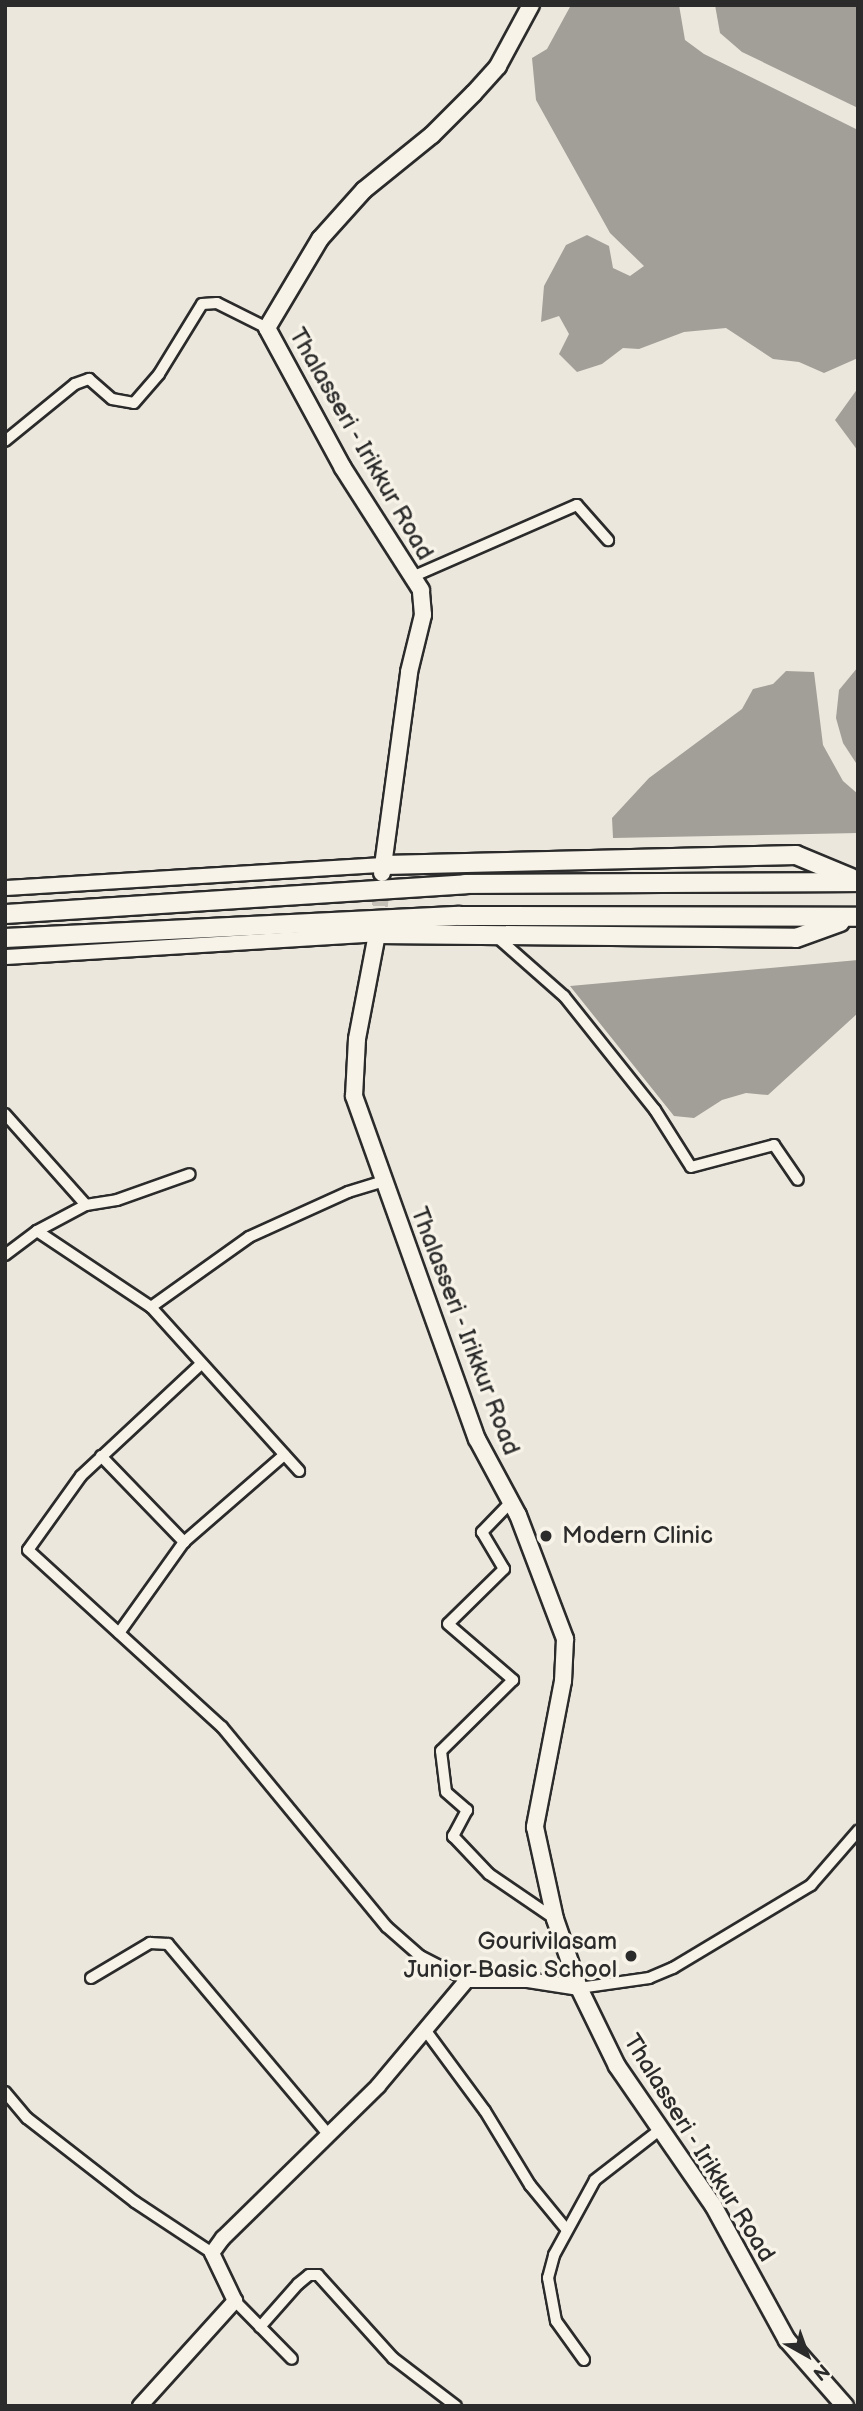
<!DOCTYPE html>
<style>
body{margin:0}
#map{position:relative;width:863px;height:2411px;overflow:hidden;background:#ebe7dd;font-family:"Balsamiq Sans",sans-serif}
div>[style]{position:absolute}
.water>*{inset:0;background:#a29f98}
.secondary-tunnel>*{height:16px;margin-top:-8px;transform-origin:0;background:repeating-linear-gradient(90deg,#c5c1b9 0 16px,transparent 0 24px)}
.roads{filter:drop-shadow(2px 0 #2b2b2b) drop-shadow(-2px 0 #2b2b2b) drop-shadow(0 2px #2b2b2b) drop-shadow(0 -2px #2b2b2b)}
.minor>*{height:10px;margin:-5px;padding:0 5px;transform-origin:5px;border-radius:5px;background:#f7f3e8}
.tertiary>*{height:14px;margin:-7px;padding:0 7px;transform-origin:7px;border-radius:7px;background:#f7f3e8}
.secondary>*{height:16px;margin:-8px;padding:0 8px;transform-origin:8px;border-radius:8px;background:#f7f3e8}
.trunk>*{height:18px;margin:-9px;padding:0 9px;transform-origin:9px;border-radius:9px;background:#f7f3e8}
.dots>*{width:19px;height:19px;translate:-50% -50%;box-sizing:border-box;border:4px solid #f7f3e8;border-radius:50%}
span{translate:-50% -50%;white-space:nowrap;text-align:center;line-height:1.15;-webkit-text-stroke:7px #f7f3e8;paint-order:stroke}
.street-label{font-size:24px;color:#2b2b2b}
.poi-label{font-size:24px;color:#2b2b2b}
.left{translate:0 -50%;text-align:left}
.right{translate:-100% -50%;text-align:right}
.frame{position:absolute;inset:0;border:7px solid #2b2b2b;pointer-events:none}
.north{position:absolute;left:772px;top:2320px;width:70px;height:70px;-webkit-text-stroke:5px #f7f3e8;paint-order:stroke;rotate:140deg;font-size:19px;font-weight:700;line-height:28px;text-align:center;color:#2b2b2b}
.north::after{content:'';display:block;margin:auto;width:24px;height:32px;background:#2b2b2b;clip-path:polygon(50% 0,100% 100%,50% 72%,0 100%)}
</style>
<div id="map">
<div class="water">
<i style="clip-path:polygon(571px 5px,679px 5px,685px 40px,704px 54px,858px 130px,858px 358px,824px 373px,799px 362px,773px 359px,726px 328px,684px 332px,639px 349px,623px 348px,602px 364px,577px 372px,559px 354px,569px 334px,559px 316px,541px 322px,544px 286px,566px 245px,587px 235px,609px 246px,613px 268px,630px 276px,644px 266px,610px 233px,536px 100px,532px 58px,547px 49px)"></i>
<i style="clip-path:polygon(715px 5px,858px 5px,858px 108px,742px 52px,720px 33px)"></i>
<i style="clip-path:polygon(858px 388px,858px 451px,835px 420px)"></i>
<i style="clip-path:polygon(858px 667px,858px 766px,843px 743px,836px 718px,839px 690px)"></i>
<i style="clip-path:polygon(786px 671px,814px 672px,823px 745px,843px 781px,858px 794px,858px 833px,613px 838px,612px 818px,649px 778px,742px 709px,753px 689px,773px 684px)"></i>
<i style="clip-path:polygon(858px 960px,858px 1013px,768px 1095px,746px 1093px,722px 1100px,694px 1118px,674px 1116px,570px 986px)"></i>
</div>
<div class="secondary-tunnel">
<i style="left:378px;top:930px;width:51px;rotate:-85.5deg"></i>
</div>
<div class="roads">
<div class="minor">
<i style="left:5px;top:441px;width:90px;rotate:-39.2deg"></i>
<i style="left:75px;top:384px;width:15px;rotate:-20deg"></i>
<i style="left:89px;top:379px;width:30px;rotate:41deg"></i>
<i style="left:112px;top:399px;width:22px;rotate:10deg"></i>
<i style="left:134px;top:403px;width:38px;rotate:-49deg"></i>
<i style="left:159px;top:374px;width:82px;rotate:-58.4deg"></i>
<i style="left:202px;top:304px;width:15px;rotate:-4deg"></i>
<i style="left:217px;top:303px;width:56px;rotate:26.6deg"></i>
<i style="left:412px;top:577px;width:180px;rotate:-23.6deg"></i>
<i style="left:577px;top:505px;width:47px;rotate:48.5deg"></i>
<i style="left:497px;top:937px;width:89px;rotate:41.4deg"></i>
<i style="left:564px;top:996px;width:146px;rotate:51.4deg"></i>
<i style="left:655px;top:1110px;width:67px;rotate:57.7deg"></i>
<i style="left:691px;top:1167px;width:86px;rotate:-14.8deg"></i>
<i style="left:774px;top:1145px;width:42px;rotate:55.6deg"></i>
<i style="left:5px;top:1114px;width:122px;rotate:48.3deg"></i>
<i style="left:37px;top:1231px;width:55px;rotate:-28deg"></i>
<i style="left:86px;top:1205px;width:31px;rotate:-9deg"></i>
<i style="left:117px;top:1200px;width:77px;rotate:-19.6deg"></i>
<i style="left:5px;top:1255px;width:40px;rotate:-37deg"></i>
<i style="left:37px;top:1231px;width:137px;rotate:33.7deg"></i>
<i style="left:151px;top:1307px;width:120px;rotate:-35.5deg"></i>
<i style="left:249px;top:1237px;width:109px;rotate:-24.4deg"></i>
<i style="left:348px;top:1192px;width:39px;rotate:-17deg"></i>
<i style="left:151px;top:1307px;width:221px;rotate:47.9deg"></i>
<i style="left:201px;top:1364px;width:164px;rotate:137deg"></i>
<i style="left:81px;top:1476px;width:91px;rotate:125.6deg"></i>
<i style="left:28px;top:1550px;width:263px;rotate:42.4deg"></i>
<i style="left:222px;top:1727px;width:259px;rotate:50.5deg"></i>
<i style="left:387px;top:1927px;width:44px;rotate:41.3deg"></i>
<i style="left:420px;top:1956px;width:53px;rotate:27.1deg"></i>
<i style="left:101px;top:1456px;width:120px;rotate:46deg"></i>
<i style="left:511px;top:1502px;width:42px;rotate:134deg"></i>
<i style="left:482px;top:1532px;width:43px;rotate:59.3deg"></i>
<i style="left:504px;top:1569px;width:78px;rotate:135.5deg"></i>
<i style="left:448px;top:1624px;width:86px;rotate:40.7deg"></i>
<i style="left:513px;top:1680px;width:101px;rotate:135.4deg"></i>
<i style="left:441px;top:1751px;width:41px;rotate:83deg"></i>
<i style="left:446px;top:1792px;width:28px;rotate:41deg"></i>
<i style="left:467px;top:1810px;width:30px;rotate:118deg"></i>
<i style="left:453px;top:1836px;width:52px;rotate:46.5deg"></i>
<i style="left:489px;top:1874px;width:80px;rotate:34.3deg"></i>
<i style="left:119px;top:1633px;width:112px;rotate:-54.5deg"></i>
<i style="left:184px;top:1542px;width:133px;rotate:-41deg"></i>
<i style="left:91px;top:1978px;width:69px;rotate:-30.7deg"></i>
<i style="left:150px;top:1943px;width:18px;rotate:3deg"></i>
<i style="left:168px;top:1944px;width:248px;rotate:49.9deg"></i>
<i style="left:579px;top:1988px;width:71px;rotate:-8.1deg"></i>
<i style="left:649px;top:1978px;width:26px;rotate:-23deg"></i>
<i style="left:673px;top:1968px;width:161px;rotate:-31deg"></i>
<i style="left:811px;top:1885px;width:72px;rotate:-49deg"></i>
<i style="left:426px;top:2031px;width:99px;rotate:53.6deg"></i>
<i style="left:485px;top:2111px;width:87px;rotate:58.7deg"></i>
<i style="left:530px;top:2185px;width:58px;rotate:50.6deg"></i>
<i style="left:5px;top:2092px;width:34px;rotate:50deg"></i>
<i style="left:27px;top:2118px;width:137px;rotate:37.9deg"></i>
<i style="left:135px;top:2202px;width:92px;rotate:33.5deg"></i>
<i style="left:235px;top:2301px;width:81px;rotate:45.5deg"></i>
<i style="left:260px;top:2327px;width:57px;rotate:-48.5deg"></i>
<i style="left:298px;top:2284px;width:14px;rotate:-39deg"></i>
<i style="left:309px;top:2275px;width:9px"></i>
<i style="left:318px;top:2275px;width:112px;rotate:47.9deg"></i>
<i style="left:393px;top:2358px;width:79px;rotate:37.3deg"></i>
<i style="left:584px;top:2360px;width:48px;rotate:-125.7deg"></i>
<i style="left:556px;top:2321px;width:44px;rotate:-100.5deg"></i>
<i style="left:548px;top:2278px;width:24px;rotate:-75deg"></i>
<i style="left:554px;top:2255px;width:85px;rotate:-61.3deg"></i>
<i style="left:595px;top:2180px;width:85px;rotate:-37.8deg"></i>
</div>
<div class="tertiary">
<i style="left:5px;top:888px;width:380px;rotate:-3.5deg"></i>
<i style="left:5px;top:957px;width:373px;rotate:-3.5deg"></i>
<i style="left:140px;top:2406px;width:142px;rotate:-47.9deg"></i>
<i style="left:235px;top:2301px;width:53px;rotate:-115.6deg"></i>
<i style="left:212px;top:2253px;width:19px;rotate:-54deg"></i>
<i style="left:223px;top:2238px;width:217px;rotate:-44.4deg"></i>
<i style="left:378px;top:2086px;width:138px;rotate:-50deg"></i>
<i style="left:467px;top:1980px;width:61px"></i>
<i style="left:528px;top:1980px;width:52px;rotate:8.9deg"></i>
</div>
<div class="secondary">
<i style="left:382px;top:873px;width:203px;rotate:-82.3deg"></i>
<i style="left:409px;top:672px;width:59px;rotate:-76.2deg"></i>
<i style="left:423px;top:615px;width:25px;rotate:-95deg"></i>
<i style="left:421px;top:590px;width:145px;rotate:-122.6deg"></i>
<i style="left:343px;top:468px;width:159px;rotate:-118.5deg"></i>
<i style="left:267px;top:328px;width:104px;rotate:-59.2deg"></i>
<i style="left:320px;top:239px;width:66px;rotate:-48.1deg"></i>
<i style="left:364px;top:190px;width:87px;rotate:-39deg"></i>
<i style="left:432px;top:135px;width:59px;rotate:-45deg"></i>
<i style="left:474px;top:93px;width:36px;rotate:-48deg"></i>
<i style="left:498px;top:66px;width:69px;rotate:-61.6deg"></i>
<i style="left:377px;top:934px;width:107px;rotate:100.8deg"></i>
<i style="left:357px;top:1039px;width:57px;rotate:93deg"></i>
<i style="left:354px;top:1096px;width:364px;rotate:70.3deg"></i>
<i style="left:477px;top:1439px;width:86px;rotate:61.7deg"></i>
<i style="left:518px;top:1515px;width:133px;rotate:69.2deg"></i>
<i style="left:565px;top:1639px;width:42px;rotate:92.7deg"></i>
<i style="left:563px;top:1681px;width:149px;rotate:100.9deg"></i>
<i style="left:535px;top:1827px;width:94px;rotate:77.7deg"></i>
<i style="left:555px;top:1919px;width:73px;rotate:70.8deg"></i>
<i style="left:579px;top:1988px;width:87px;rotate:64deg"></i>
<i style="left:617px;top:2066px;width:169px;rotate:55.4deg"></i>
<i style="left:713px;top:2205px;width:154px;rotate:61.3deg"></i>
<i style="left:787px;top:2340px;width:88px;rotate:48.7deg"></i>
</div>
<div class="trunk">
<i style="left:384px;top:865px;width:412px;rotate:-1.4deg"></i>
<i style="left:796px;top:855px;width:60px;rotate:22.7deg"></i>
<i style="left:5px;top:914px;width:461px;rotate:-3.7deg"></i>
<i style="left:465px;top:884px;width:393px;rotate:-0.3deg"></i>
<i style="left:377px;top:934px;width:419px;rotate:0.5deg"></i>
<i style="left:796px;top:938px;width:47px;rotate:-20deg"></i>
<i style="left:5px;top:938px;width:455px;rotate:-2.8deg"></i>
<i style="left:459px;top:916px;width:399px;rotate:0.1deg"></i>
</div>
</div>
<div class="dots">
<i style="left:546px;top:1536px;background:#2b2b2b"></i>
<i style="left:631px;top:1956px;background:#2b2b2b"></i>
</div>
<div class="street-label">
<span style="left:361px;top:444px;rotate:60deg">Thalasseri - Irikkur Road</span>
<span style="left:465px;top:1331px;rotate:69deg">Thalasseri - Irikkur Road</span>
<span style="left:699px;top:2148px;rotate:58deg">Thalasseri - Irikkur Road</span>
</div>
<div class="poi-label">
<span class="left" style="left:562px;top:1536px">Modern Clinic</span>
<span class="right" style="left:617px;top:1956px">Gourivilasam<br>Junior Basic School</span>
</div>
<div class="frame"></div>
<div class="north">N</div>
</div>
